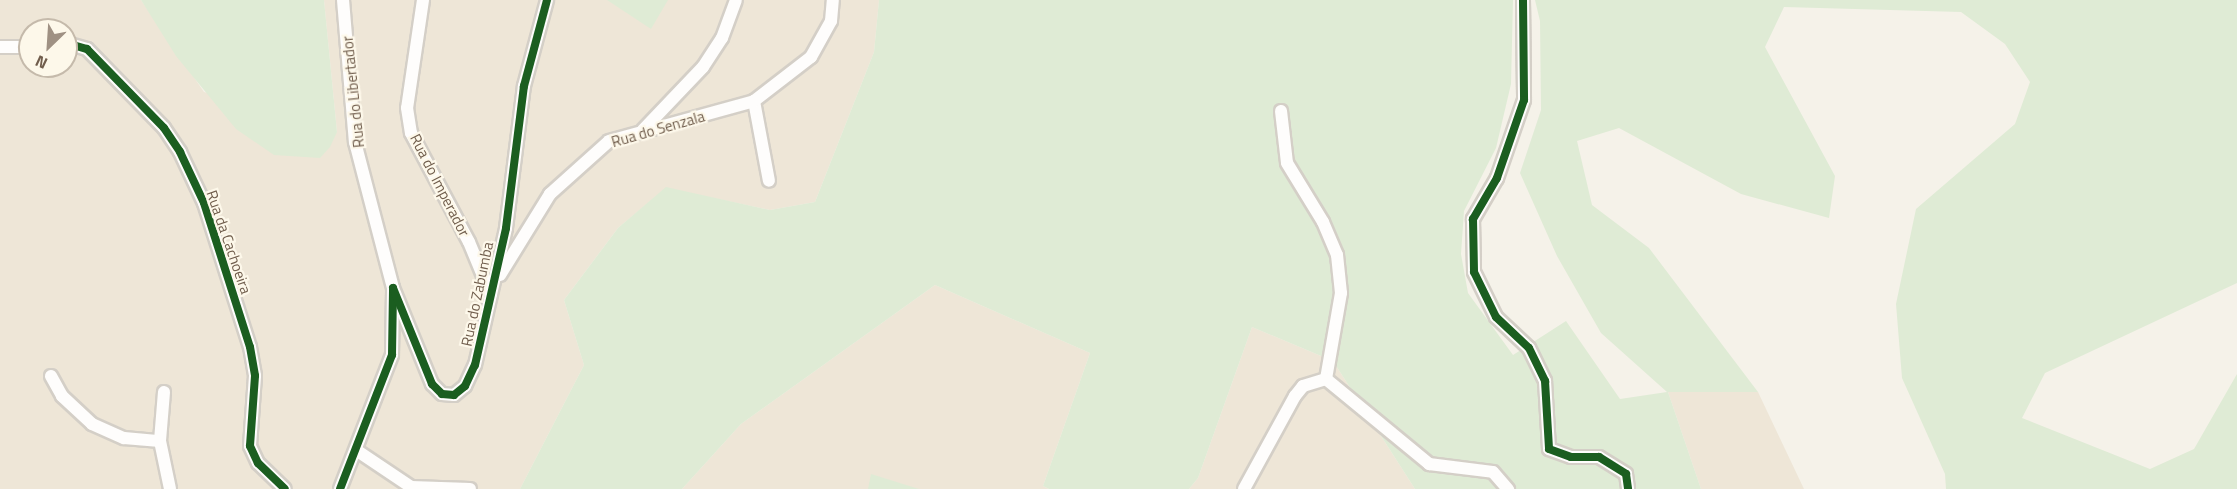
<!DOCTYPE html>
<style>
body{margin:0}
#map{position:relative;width:2237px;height:489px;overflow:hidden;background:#f5f2e9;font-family:"Titillium Web",sans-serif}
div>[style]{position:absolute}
.residential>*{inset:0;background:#eee6d7}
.green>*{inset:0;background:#dfebd5}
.roads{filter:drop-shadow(2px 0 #d4cfc7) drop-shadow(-2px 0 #d4cfc7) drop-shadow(0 2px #d4cfc7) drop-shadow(0 -2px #d4cfc7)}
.street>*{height:12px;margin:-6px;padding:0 6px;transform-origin:6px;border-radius:6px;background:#fefdfc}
.cycleway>*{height:8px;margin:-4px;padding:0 4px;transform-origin:4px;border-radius:4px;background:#1b5e20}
span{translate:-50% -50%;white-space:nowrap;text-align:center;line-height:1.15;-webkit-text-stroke:4.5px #fdf8ea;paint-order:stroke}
.street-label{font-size:15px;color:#705d4c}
.north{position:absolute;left:18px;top:18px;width:60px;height:60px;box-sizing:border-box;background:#fdf8ea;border:2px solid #c5baab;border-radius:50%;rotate:205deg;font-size:16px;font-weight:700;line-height:24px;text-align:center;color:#705d4c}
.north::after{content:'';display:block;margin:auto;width:21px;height:27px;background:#9f9183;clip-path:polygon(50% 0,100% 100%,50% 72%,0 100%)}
</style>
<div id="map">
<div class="residential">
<i style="clip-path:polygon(evenodd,0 0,141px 0,204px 92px,337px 132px,324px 0,879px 0,874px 52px,815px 202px,770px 210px,666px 188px,618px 228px,564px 300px,584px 365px,520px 489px,0 489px,0 0,30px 30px,66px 30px,66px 66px,30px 66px,30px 30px)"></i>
<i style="clip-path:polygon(935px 285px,1090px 353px,1043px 486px,1049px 489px,682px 489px,741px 424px)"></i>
<i style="clip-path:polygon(1252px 327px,1333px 361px,1415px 489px,1189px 489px,1198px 478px)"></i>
<i style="clip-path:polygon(1668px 392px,1758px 392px,1804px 489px,1701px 489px)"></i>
</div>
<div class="green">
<i style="clip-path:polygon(141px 0,324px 0,337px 132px,330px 147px,320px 158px,274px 155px,236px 129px,176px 56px)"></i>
<i style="clip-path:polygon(607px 0,668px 0,651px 29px)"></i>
<i style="clip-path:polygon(879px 0,1513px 0,1511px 84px,1496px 148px,1464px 211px,1461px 254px,1468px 293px,1513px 355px,1566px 321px,1620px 399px,1667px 392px,1601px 333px,1557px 256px,1520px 173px,1541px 110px,1540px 21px,1535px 0,2237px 0,2237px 283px,2045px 373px,2022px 418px,2150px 469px,2194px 449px,2237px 374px,2237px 489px,1946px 489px,1945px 474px,1902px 378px,1896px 304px,1916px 209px,2015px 124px,2030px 82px,2005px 44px,1961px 12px,1784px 7px,1765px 47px,1835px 176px,1829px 218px,1741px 194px,1619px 128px,1577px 141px,1592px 205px,1649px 248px,1758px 392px,1668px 392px,1701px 489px,1415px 489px,1333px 361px,1252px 327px,1198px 478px,1189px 489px,1049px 489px,1043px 486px,1090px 353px,935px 285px,741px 424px,682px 489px,520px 489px,584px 365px,564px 300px,618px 228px,666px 187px,770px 210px,815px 202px,874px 52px)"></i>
<i style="clip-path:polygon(871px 474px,919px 489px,868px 489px)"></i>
</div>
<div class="roads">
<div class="street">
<i style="left:343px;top:0;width:143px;rotate:85.2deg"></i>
<i style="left:355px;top:142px;width:151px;rotate:75.4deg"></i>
<i style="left:423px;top:0;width:109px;rotate:98.4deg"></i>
<i style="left:407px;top:108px;width:25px;rotate:81deg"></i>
<i style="left:411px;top:133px;width:123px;rotate:62deg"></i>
<i style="left:469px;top:242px;width:57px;rotate:67.5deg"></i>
<i style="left:1523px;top:0;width:100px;rotate:89.4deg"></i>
<i style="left:1524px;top:100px;width:83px;rotate:109.1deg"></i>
<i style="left:1497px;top:178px;width:48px;rotate:120.3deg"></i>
<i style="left:1473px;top:219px;width:53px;rotate:88.9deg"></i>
<i style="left:1474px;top:272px;width:50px;rotate:63.9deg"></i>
<i style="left:1496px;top:317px;width:45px;rotate:43.2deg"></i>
<i style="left:1529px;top:348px;width:37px;rotate:64deg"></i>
<i style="left:1545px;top:381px;width:68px;rotate:86.6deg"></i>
<i style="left:1549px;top:449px;width:23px;rotate:20deg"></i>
<i style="left:1571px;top:457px;width:28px"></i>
<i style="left:1599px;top:457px;width:32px;rotate:32deg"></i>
<i style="left:1626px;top:474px;width:15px;rotate:82deg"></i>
<i style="left:66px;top:43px;width:22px;rotate:16deg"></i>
<i style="left:87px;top:49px;width:110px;rotate:45.7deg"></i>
<i style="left:164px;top:128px;width:29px;rotate:56deg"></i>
<i style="left:180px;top:152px;width:56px;rotate:64.8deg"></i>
<i style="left:204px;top:203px;width:151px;rotate:72.3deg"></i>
<i style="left:250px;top:347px;width:29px;rotate:80deg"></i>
<i style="left:255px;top:376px;width:70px;rotate:94.1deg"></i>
<i style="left:250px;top:446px;width:19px;rotate:65deg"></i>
<i style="left:258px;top:463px;width:37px;rotate:44deg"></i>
<i style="left:0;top:47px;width:30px"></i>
<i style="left:754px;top:101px;width:81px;rotate:79.4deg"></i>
<i style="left:1281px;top:111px;width:52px;rotate:83.4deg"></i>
<i style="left:1287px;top:163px;width:69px;rotate:58.6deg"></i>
<i style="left:1323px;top:222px;width:36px;rotate:67deg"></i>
<i style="left:1337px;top:255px;width:38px;rotate:84deg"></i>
<i style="left:1341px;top:293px;width:87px;rotate:99.9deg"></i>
<i style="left:643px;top:130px;width:87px;rotate:-46.4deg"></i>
<i style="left:703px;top:67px;width:35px;rotate:-57deg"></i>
<i style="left:722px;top:38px;width:40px;rotate:-69.8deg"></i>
<i style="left:500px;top:275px;width:95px;rotate:-58.3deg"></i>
<i style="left:550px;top:194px;width:79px;rotate:-41.9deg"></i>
<i style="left:609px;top:141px;width:150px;rotate:-15.4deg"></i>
<i style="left:754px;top:101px;width:72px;rotate:-37.7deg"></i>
<i style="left:811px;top:57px;width:41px;rotate:-60.9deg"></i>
<i style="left:831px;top:21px;width:21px;rotate:-85deg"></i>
<i style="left:51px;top:376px;width:23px;rotate:61deg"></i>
<i style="left:62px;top:396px;width:41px;rotate:43deg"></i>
<i style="left:92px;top:424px;width:35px;rotate:24deg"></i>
<i style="left:124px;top:438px;width:36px;rotate:5deg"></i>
<i style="left:164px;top:392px;width:49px;rotate:94.7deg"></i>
<i style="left:160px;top:441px;width:49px;rotate:78.2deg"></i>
<i style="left:356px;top:450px;width:66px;rotate:33.9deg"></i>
<i style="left:411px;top:487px;width:59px;rotate:1.9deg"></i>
<i style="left:340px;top:489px;width:144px;rotate:-68.8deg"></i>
<i style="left:392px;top:355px;width:67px;rotate:-89.1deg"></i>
<i style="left:393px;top:288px;width:104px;rotate:67.9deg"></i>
<i style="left:432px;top:384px;width:14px;rotate:45deg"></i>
<i style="left:442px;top:394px;width:12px;rotate:5deg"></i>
<i style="left:454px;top:395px;width:14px;rotate:-39deg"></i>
<i style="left:465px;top:386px;width:23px;rotate:-65deg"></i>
<i style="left:475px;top:365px;width:140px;rotate:-77.2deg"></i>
<i style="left:506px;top:228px;width:143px;rotate:-82.8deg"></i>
<i style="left:524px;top:86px;width:89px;rotate:-75deg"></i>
<i style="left:1244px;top:489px;width:106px;rotate:-61.3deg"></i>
<i style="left:1295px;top:396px;width:13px;rotate:-51deg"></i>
<i style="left:1303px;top:386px;width:24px;rotate:-17deg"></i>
<i style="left:1326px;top:379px;width:134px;rotate:39.5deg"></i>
<i style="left:1429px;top:464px;width:64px;rotate:7.1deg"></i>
<i style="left:1493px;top:472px;width:23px;rotate:49deg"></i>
</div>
</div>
<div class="cycleway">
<i style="left:1523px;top:0;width:100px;rotate:89.4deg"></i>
<i style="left:1524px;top:100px;width:83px;rotate:109.1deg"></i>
<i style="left:1497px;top:178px;width:48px;rotate:120.3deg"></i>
<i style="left:1473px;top:219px;width:53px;rotate:88.9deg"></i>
<i style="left:1474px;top:272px;width:50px;rotate:63.9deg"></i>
<i style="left:1496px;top:317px;width:45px;rotate:43.2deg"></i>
<i style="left:1529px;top:348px;width:37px;rotate:64deg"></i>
<i style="left:1545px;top:381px;width:68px;rotate:86.6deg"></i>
<i style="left:1549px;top:449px;width:23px;rotate:20deg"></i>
<i style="left:1571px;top:457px;width:28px"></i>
<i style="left:1599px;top:457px;width:32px;rotate:32deg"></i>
<i style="left:1626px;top:474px;width:15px;rotate:82deg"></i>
<i style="left:66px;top:43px;width:22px;rotate:16deg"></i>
<i style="left:87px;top:49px;width:110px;rotate:45.7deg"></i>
<i style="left:164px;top:128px;width:29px;rotate:56deg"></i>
<i style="left:180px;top:152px;width:56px;rotate:64.8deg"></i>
<i style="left:204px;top:203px;width:151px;rotate:72.3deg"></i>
<i style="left:250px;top:347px;width:29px;rotate:80deg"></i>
<i style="left:255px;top:376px;width:70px;rotate:94.1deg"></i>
<i style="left:250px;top:446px;width:19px;rotate:65deg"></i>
<i style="left:258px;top:463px;width:37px;rotate:44deg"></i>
<i style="left:340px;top:489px;width:144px;rotate:-68.8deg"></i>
<i style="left:392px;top:355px;width:67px;rotate:-89.1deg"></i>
<i style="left:393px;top:288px;width:104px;rotate:67.9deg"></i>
<i style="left:432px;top:384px;width:14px;rotate:45deg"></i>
<i style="left:442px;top:394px;width:12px;rotate:5deg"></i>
<i style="left:454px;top:395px;width:14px;rotate:-39deg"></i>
<i style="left:465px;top:386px;width:23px;rotate:-65deg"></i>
<i style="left:475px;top:365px;width:140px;rotate:-77.2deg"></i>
<i style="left:506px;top:228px;width:143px;rotate:-82.8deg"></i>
<i style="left:524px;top:86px;width:89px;rotate:-75deg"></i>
</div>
<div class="street-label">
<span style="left:353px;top:92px;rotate:-96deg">Rua do Libertador</span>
<span style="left:658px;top:129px;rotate:-16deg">Rua do Senzala</span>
<span style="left:440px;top:185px;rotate:63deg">Rua do Imperador</span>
<span style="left:229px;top:242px;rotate:71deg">Rua da Cachoeira</span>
<span style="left:477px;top:294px;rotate:-78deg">Rua do Zabumba</span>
</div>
<div class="north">N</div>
</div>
